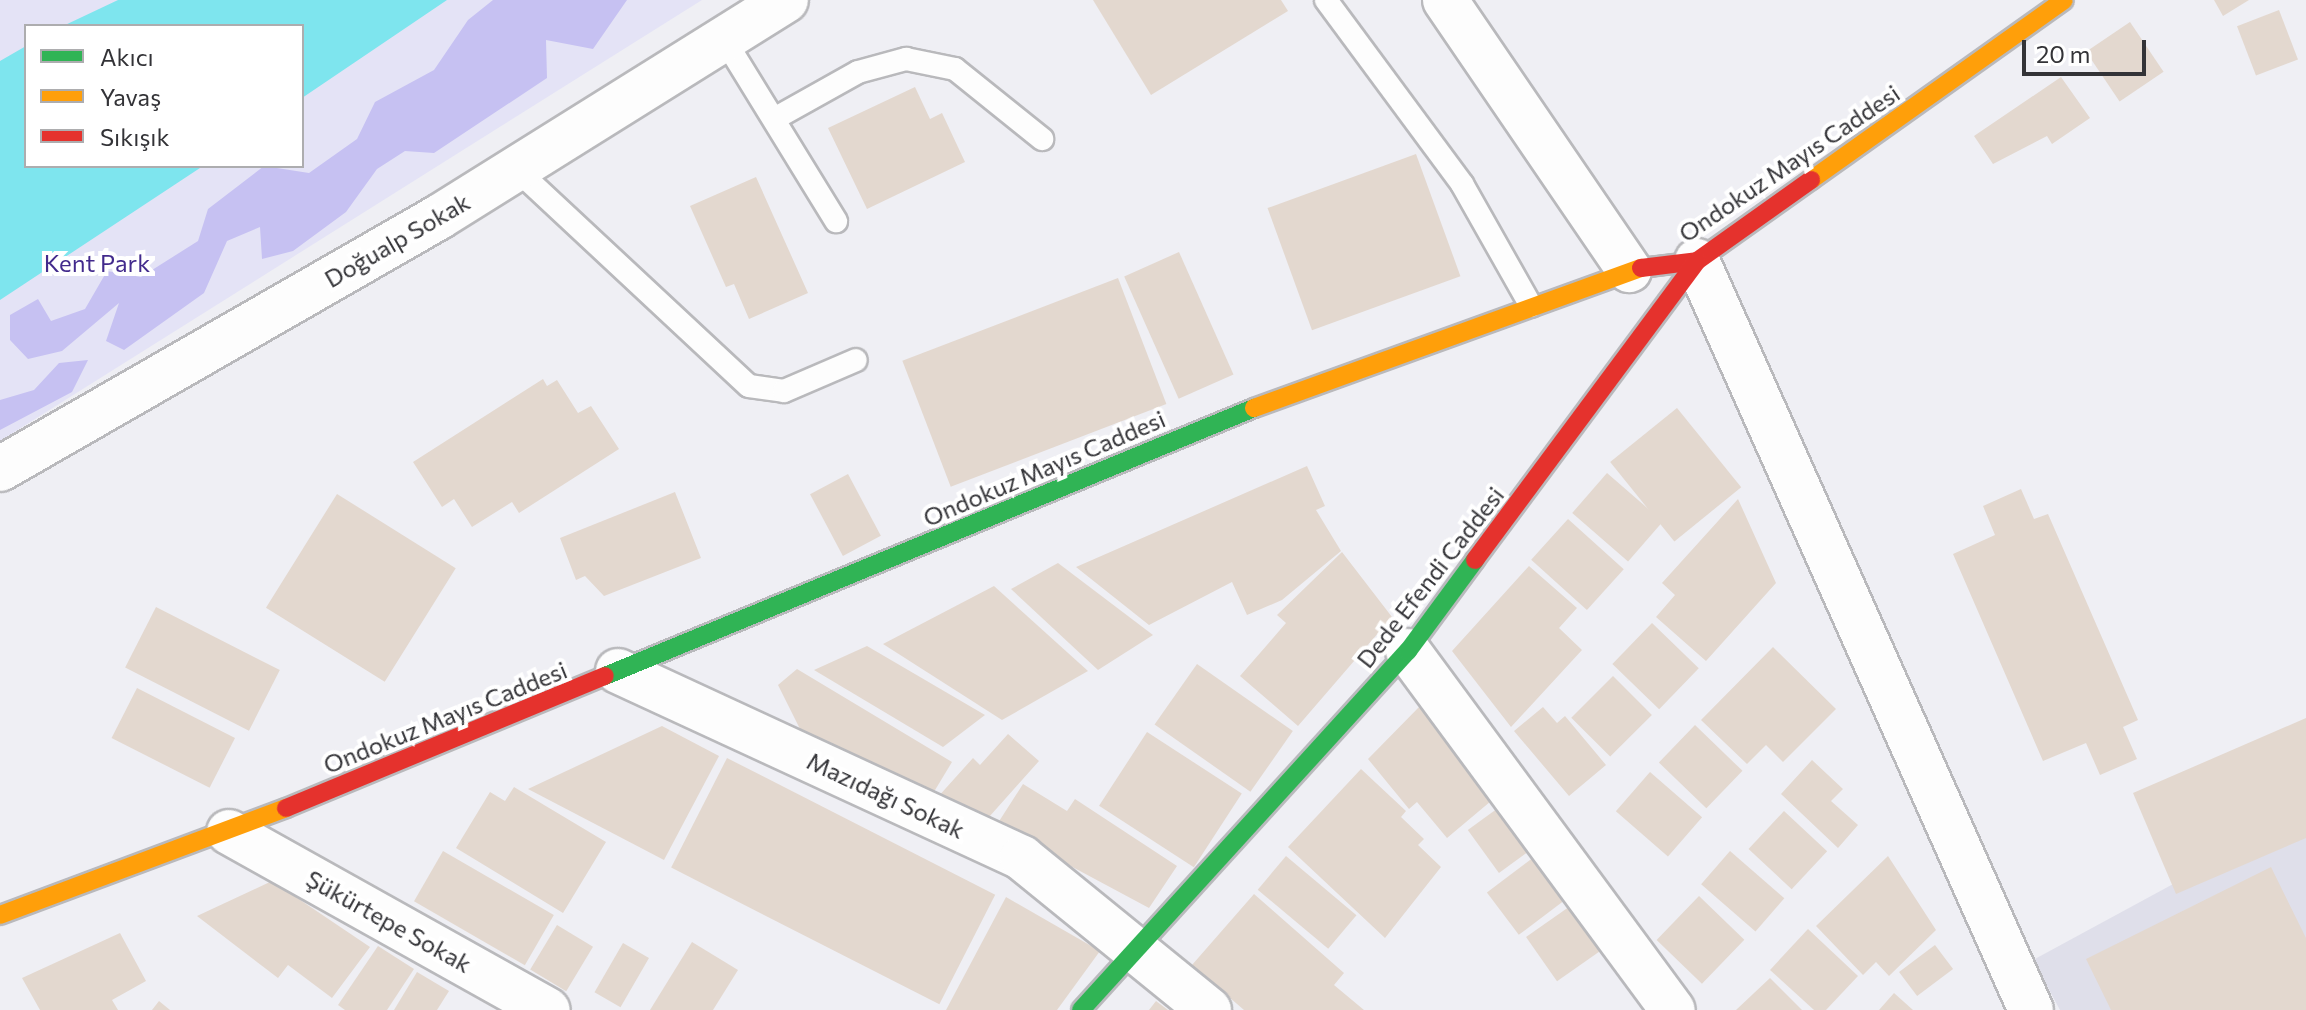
<!DOCTYPE html>
<meta charset="utf-8">
<style>
body{margin:0}
#map{position:relative;width:2306px;height:1010px;overflow:hidden;background:#efeff4;font-family:Commissioner,sans-serif}
div>[style]{position:absolute}
.built>*{inset:0;background:#dfdfea}
.green>*{inset:0;background:#e4e3f6}
.forest>*{inset:0;background:#c6c1f2}
.water>*{inset:0;background:#7ee5ee}
.building>*{inset:0;background:#e3d8cf;transform-origin:0 0}
.roads{filter:drop-shadow(2px 0 #b9b9bc) drop-shadow(-2px 0 #b9b9bc) drop-shadow(0 2px #b9b9bc) drop-shadow(0 -2px #b9b9bc)}
.lane>*{height:22px;margin:-11px;padding:0 11px;transform-origin:11px;border-radius:11px;background:#fdfdfd}
.street>*{height:44px;margin:-22px;padding:0 22px;transform-origin:22px;border-radius:22px;background:#fdfdfd}
.fast>*{height:18px;margin:-9px;padding:0 9px;transform-origin:9px;border-radius:9px;background:#30b455}
.slow>*{height:18px;margin:-9px;padding:0 9px;transform-origin:9px;border-radius:9px;background:#ff9f0a}
.jam>*{height:18px;margin:-9px;padding:0 9px;transform-origin:9px;border-radius:9px;background:#e5322d}
span{translate:-50% -50%;white-space:nowrap;text-align:center;line-height:1.15;-webkit-text-stroke:8px #fff;paint-order:stroke}
.street-label{font-size:24px;color:#333337}
.park-label{font-size:24px;color:#422a8c}
.legend{position:absolute;left:24px;top:24px;width:280px;height:144px;box-sizing:border-box;background:#fff;border:2px solid #adadaf;margin:0;padding:10px 14px;list-style:none;font-size:24px;color:#333337}
.legend li{display:flex;align-items:center;gap:16px;height:40px}
.legend b{width:40px;border:2px solid #adadaf}
.scale{position:absolute;left:2022px;top:40px;width:124px;height:36px;box-sizing:border-box;border:4px solid #333337;border-top:0;padding-left:10px;font-size:24px;line-height:28px;white-space:nowrap;color:#333337;-webkit-text-stroke:6px #fff;paint-order:stroke}
</style>
<div id="map">
<div class="built">
<i style="clip-path:polygon(2306px 812px,2306px 1010px,2060px 1010px,2033px 960px)"></i>
</div>
<div class="green">
<i style="clip-path:polygon(evenodd,0 0,702px 0,0 441px,0 0,26px 26px,302px 26px,302px 166px,26px 166px,26px 26px)"></i>
</div>
<div class="forest">
<i style="clip-path:polygon(493px 0,627px 0,593px 49px,546px 40px,547px 78px,434px 153px,405px 151px,377px 169px,346px 212px,293px 251px,262px 259px,260px 227px,227px 241px,204px 293px,124px 350px,106px 341px,119px 303px,62px 351px,28px 359px,10px 340px,10px 315px,38px 299px,51px 321px,85px 309px,107px 271px,141px 277px,198px 241px,208px 209px,264px 166px,309px 173px,357px 139px,375px 102px,434px 70px,468px 20px)"></i>
<i style="clip-path:polygon(88px 360px,72px 392px,0 430px,0 400px,34px 390px,59px 363px)"></i>
</div>
<div class="water">
<i style="clip-path:polygon(118px 0,447px 0,302px 98px,302px 26px,63px 26px)"></i>
<i style="clip-path:polygon(26px 46px,26px 166px,203px 166px,0 300px,0 61px)"></i>
</div>
<div class="building">
<i style="clip-path:polygon(1093px 0,1281px 0,1288px 11px,1151px 95px)"></i>
<i style="clip-path:polygon(2214px 0,2249px 0,2223px 16px)"></i>
<i style="left:2279px;top:10px;width:53px;height:45px;rotate:69deg"></i>
<i style="left:2130px;top:22px;width:60px;height:53px;rotate:56deg"></i>
<i style="clip-path:polygon(2061px 77px,2090px 118px,2052px 144px,2047px 136px,1993px 164px,1974px 136px)"></i>
<i style="clip-path:polygon(915px 87px,930px 119px,942px 113px,965px 162px,867px 209px,828px 128px)"></i>
<i style="left:1416px;top:154px;width:130px;height:158px;rotate:70deg"></i>
<i style="clip-path:polygon(756px 177px,808px 293px,749px 319px,734px 284px,726px 287px,690px 206px)"></i>
<i style="left:1179px;top:252px;width:134px;height:60px;rotate:66deg"></i>
<i style="left:1118px;top:278px;width:135px;height:231px;rotate:69deg"></i>
<i style="clip-path:polygon(543px 379px,547px 386px,557px 380px,578px 413px,591px 406px,619px 449px,519px 513px,512px 502px,472px 527px,454px 499px,442px 507px,413px 462px)"></i>
<i style="left:1677px;top:408px;width:102px;height:86px;rotate:51deg"></i>
<i style="clip-path:polygon(1307px 466px,1325px 506px,1316px 510px,1341px 551px,1282px 600px,1247px 615px,1232px 582px,1149px 625px,1076px 567px)"></i>
<i style="left:1607px;top:473px;width:74px;height:53px;rotate:41deg"></i>
<i style="left:848px;top:474px;width:70px;height:43px;rotate:62deg"></i>
<i style="clip-path:polygon(2021px 489px,2034px 519px,2048px 514px,2138px 720px,2123px 727px,2137px 759px,2100px 775px,2086px 743px,2043px 761px,1953px 554px,1995px 535px,1983px 506px)"></i>
<i style="clip-path:polygon(675px 492px,701px 558px,604px 596px,585px 576px,576px 580px,560px 538px)"></i>
<i style="left:337px;top:494px;width:140px;height:134px;rotate:32deg"></i>
<i style="clip-path:polygon(1738px 499px,1776px 583px,1706px 661px,1656px 617px,1675px 595px,1662px 583px)"></i>
<i style="left:1568px;top:519px;width:75px;height:55px;rotate:42deg"></i>
<i style="clip-path:polygon(1342px 552px,1392px 617px,1298px 726px,1240px 676px,1286px 623px,1277px 615px)"></i>
<i style="clip-path:polygon(1058px 563px,1153px 635px,1098px 670px,1011px 589px)"></i>
<i style="clip-path:polygon(1529px 566px,1577px 608px,1559px 628px,1582px 650px,1511px 727px,1452px 651px)"></i>
<i style="clip-path:polygon(994px 586px,1088px 671px,1002px 720px,883px 644px)"></i>
<i style="left:156px;top:607px;width:139px;height:68px;rotate:27deg"></i>
<i style="left:1652px;top:623px;width:65px;height:57px;rotate:44deg"></i>
<i style="clip-path:polygon(867px 646px,985px 715px,943px 747px,814px 670px)"></i>
<i style="clip-path:polygon(1773px 647px,1836px 709px,1783px 762px,1766px 745px,1747px 764px,1701px 720px)"></i>
<i style="left:1197px;top:664px;width:117px;height:74px;rotate:35deg"></i>
<i style="clip-path:polygon(797px 669px,952px 762px,926px 805px,800px 729px,778px 685px)"></i>
<i style="left:1613px;top:676px;width:55px;height:59px;rotate:45deg"></i>
<i style="left:137px;top:688px;width:110px;height:56px;rotate:27deg"></i>
<i style="clip-path:polygon(1421px 705px,1497px 796px,1447px 838px,1417px 802px,1409px 809px,1368px 759px)"></i>
<i style="clip-path:polygon(1543px 707px,1557px 723px,1565px 716px,1606px 765px,1569px 796px,1514px 731px)"></i>
<i style="clip-path:polygon(2306px 718px,2306px 838px,2176px 894px,2133px 793px)"></i>
<i style="left:1695px;top:725px;width:66px;height:52px;rotate:44deg"></i>
<i style="clip-path:polygon(662px 726px,719px 756px,664px 860px,528px 789px)"></i>
<i style="left:1147px;top:732px;width:113px;height:88px;rotate:33deg"></i>
<i style="clip-path:polygon(1008px 734px,1039px 761px,981px 826px,937px 798px,973px 758px,980px 765px)"></i>
<i style="left:727px;top:758px;width:301px;height:123px;rotate:27deg"></i>
<i style="clip-path:polygon(1812px 760px,1843px 789px,1831px 801px,1858px 825px,1838px 848px,1781px 794px)"></i>
<i style="clip-path:polygon(1361px 769px,1406px 811px,1401px 817px,1424px 839px,1418px 845px,1441px 867px,1385px 938px,1288px 847px)"></i>
<i style="left:1650px;top:772px;width:69px;height:52px;rotate:41deg"></i>
<i style="clip-path:polygon(1023px 784px,1067px 811px,1075px 799px,1177px 866px,1149px 908px,996px 826px)"></i>
<i style="clip-path:polygon(514px 787px,606px 842px,563px 913px,456px 848px,490px 792px,505px 801px)"></i>
<i style="left:1505px;top:803px;width:53px;height:46px;rotate:54deg"></i>
<i style="left:1784px;top:811px;width:59px;height:52px;rotate:43deg"></i>
<i style="left:443px;top:851px;width:128px;height:58px;rotate:30deg"></i>
<i style="left:1730px;top:851px;width:72px;height:44px;rotate:41deg"></i>
<i style="left:1538px;top:854px;width:53px;height:64px;rotate:53deg"></i>
<i style="left:1286px;top:856px;width:92px;height:44px;rotate:40deg"></i>
<i style="clip-path:polygon(1888px 856px,1936px 930px,1889px 976px,1876px 962px,1863px 975px,1816px 926px)"></i>
<i style="clip-path:polygon(2271px 867px,2306px 938px,2306px 1010px,2111px 1010px,2086px 959px)"></i>
<i style="clip-path:polygon(272px 881px,370px 947px,332px 998px,288px 965px,278px 978px,197px 916px)"></i>
<i style="clip-path:polygon(1254px 894px,1344px 973px,1334px 985px,1364px 1010px,1244px 1010px,1192px 965px)"></i>
<i style="left:1699px;top:896px;width:63px;height:61px;rotate:44deg"></i>
<i style="clip-path:polygon(1006px 897px,1100px 951px,1057px 1010px,946px 1010px)"></i>
<i style="left:1576px;top:902px;width:54px;height:61px;rotate:55deg"></i>
<i style="left:557px;top:925px;width:42px;height:52px;rotate:31deg"></i>
<i style="clip-path:polygon(1808px 929px,1858px 976px,1826px 1010px,1814px 1010px,1770px 970px)"></i>
<i style="clip-path:polygon(120px 933px,146px 981px,112px 1000px,118px 1010px,40px 1010px,22px 978px)"></i>
<i style="clip-path:polygon(692px 942px,738px 970px,713px 1010px,650px 1010px)"></i>
<i style="left:623px;top:943px;width:30px;height:57px;rotate:30deg"></i>
<i style="left:1935px;top:945px;width:30px;height:45px;rotate:53deg"></i>
<i style="clip-path:polygon(378px 946px,414px 969px,387px 1010px,345px 1010px,338px 1005px)"></i>
<i style="clip-path:polygon(417px 972px,449px 991px,437px 1010px,394px 1010px)"></i>
<i style="clip-path:polygon(1770px 978px,1802px 1010px,1736px 1010px)"></i>
<i style="clip-path:polygon(1894px 993px,1913px 1010px,1879px 1010px)"></i>
<i style="clip-path:polygon(159px 1001px,170px 1010px,152px 1010px)"></i>
<i style="clip-path:polygon(1156px 1001px,1168px 1010px,1149px 1010px)"></i>
</div>
<div class="roads">
<div class="lane">
<i style="left:1326px;top:0;width:229px;rotate:53.5deg"></i>
<i style="left:1462px;top:184px;width:140px;rotate:60.5deg"></i>
<i style="left:724px;top:39px;width:214px;rotate:58.4deg"></i>
<i style="left:774px;top:119px;width:96px;rotate:-29.2deg"></i>
<i style="left:858px;top:72px;width:50px;rotate:-15.2deg"></i>
<i style="left:906px;top:59px;width:50px;rotate:11.5deg"></i>
<i style="left:955px;top:69px;width:112px;rotate:38.8deg"></i>
<i style="left:516px;top:169px;width:318px;rotate:43deg"></i>
<i style="left:749px;top:386px;width:35px;rotate:8deg"></i>
<i style="left:784px;top:391px;width:78px;rotate:-23.3deg"></i>
</div>
<div class="street">
<i style="left:1445px;top:0;width:327px;rotate:55.7deg"></i>
<i style="left:1697px;top:261px;width:820px;rotate:65.97deg"></i>
<i style="left:0;top:469px;width:506px;rotate:-29.86deg"></i>
<i style="left:439px;top:217px;width:409px;rotate:-32deg"></i>
<i style="left:1408px;top:651px;width:446px;rotate:53.6deg"></i>
<i style="left:618px;top:671px;width:445px;rotate:24.8deg"></i>
<i style="left:1022px;top:858px;width:241px;rotate:39.1deg"></i>
<i style="left:229px;top:832px;width:365px;rotate:29.2deg"></i>
</div>
<div class="fast">
<i style="left:605px;top:676px;width:702px;rotate:-22.44deg"></i>
<i style="left:1081px;top:1010px;width:486px;rotate:-47.7deg"></i>
<i style="left:1408px;top:651px;width:113px;rotate:-53.6deg"></i>
</div>
<div class="slow">
<i style="left:1811px;top:180px;width:310px;rotate:-35.4deg"></i>
<i style="left:1254px;top:408px;width:412px;rotate:-19.9deg"></i>
<i style="left:0;top:915px;width:305px;rotate:-20.5deg"></i>
</div>
<div class="jam">
<i style="left:1641px;top:268px;width:56px;rotate:-7.1deg"></i>
<i style="left:1697px;top:261px;width:140px;rotate:-35.4deg"></i>
<i style="left:1475px;top:560px;width:372px;rotate:-53.4deg"></i>
<i style="left:286px;top:808px;width:345px;rotate:-22.5deg"></i>
</div>
</div>
<div class="street-label">
<span style="left:1789px;top:163px;rotate:-34deg">Ondokuz Mayıs Caddesi</span>
<span style="left:397px;top:240px;rotate:-30deg">Doğualp Sokak</span>
<span style="left:1044px;top:468px;rotate:-23deg">Ondokuz Mayıs Caddesi</span>
<span style="left:1430px;top:577px;rotate:-52deg">Dede Efendi Caddesi</span>
<span style="left:445px;top:717px;rotate:-22deg">Ondokuz Mayıs Caddesi</span>
<span style="left:886px;top:795px;rotate:25deg">Mazıdağı Sokak</span>
<span style="left:389px;top:921px;rotate:29deg">Şükürtepe Sokak</span>
</div>
<div class="park-label">
<span style="left:97px;top:263px">Kent Park</span>
</div>
<ul class="legend">
<li><b style="height:10px;background:#30b455"></b>Akıcı</li>
<li><b style="height:10px;background:#ff9f0a"></b>Yavaş</li>
<li><b style="height:10px;background:#e5322d"></b>Sıkışık</li>
</ul>
<div class="scale">20 m</div>
</div>
